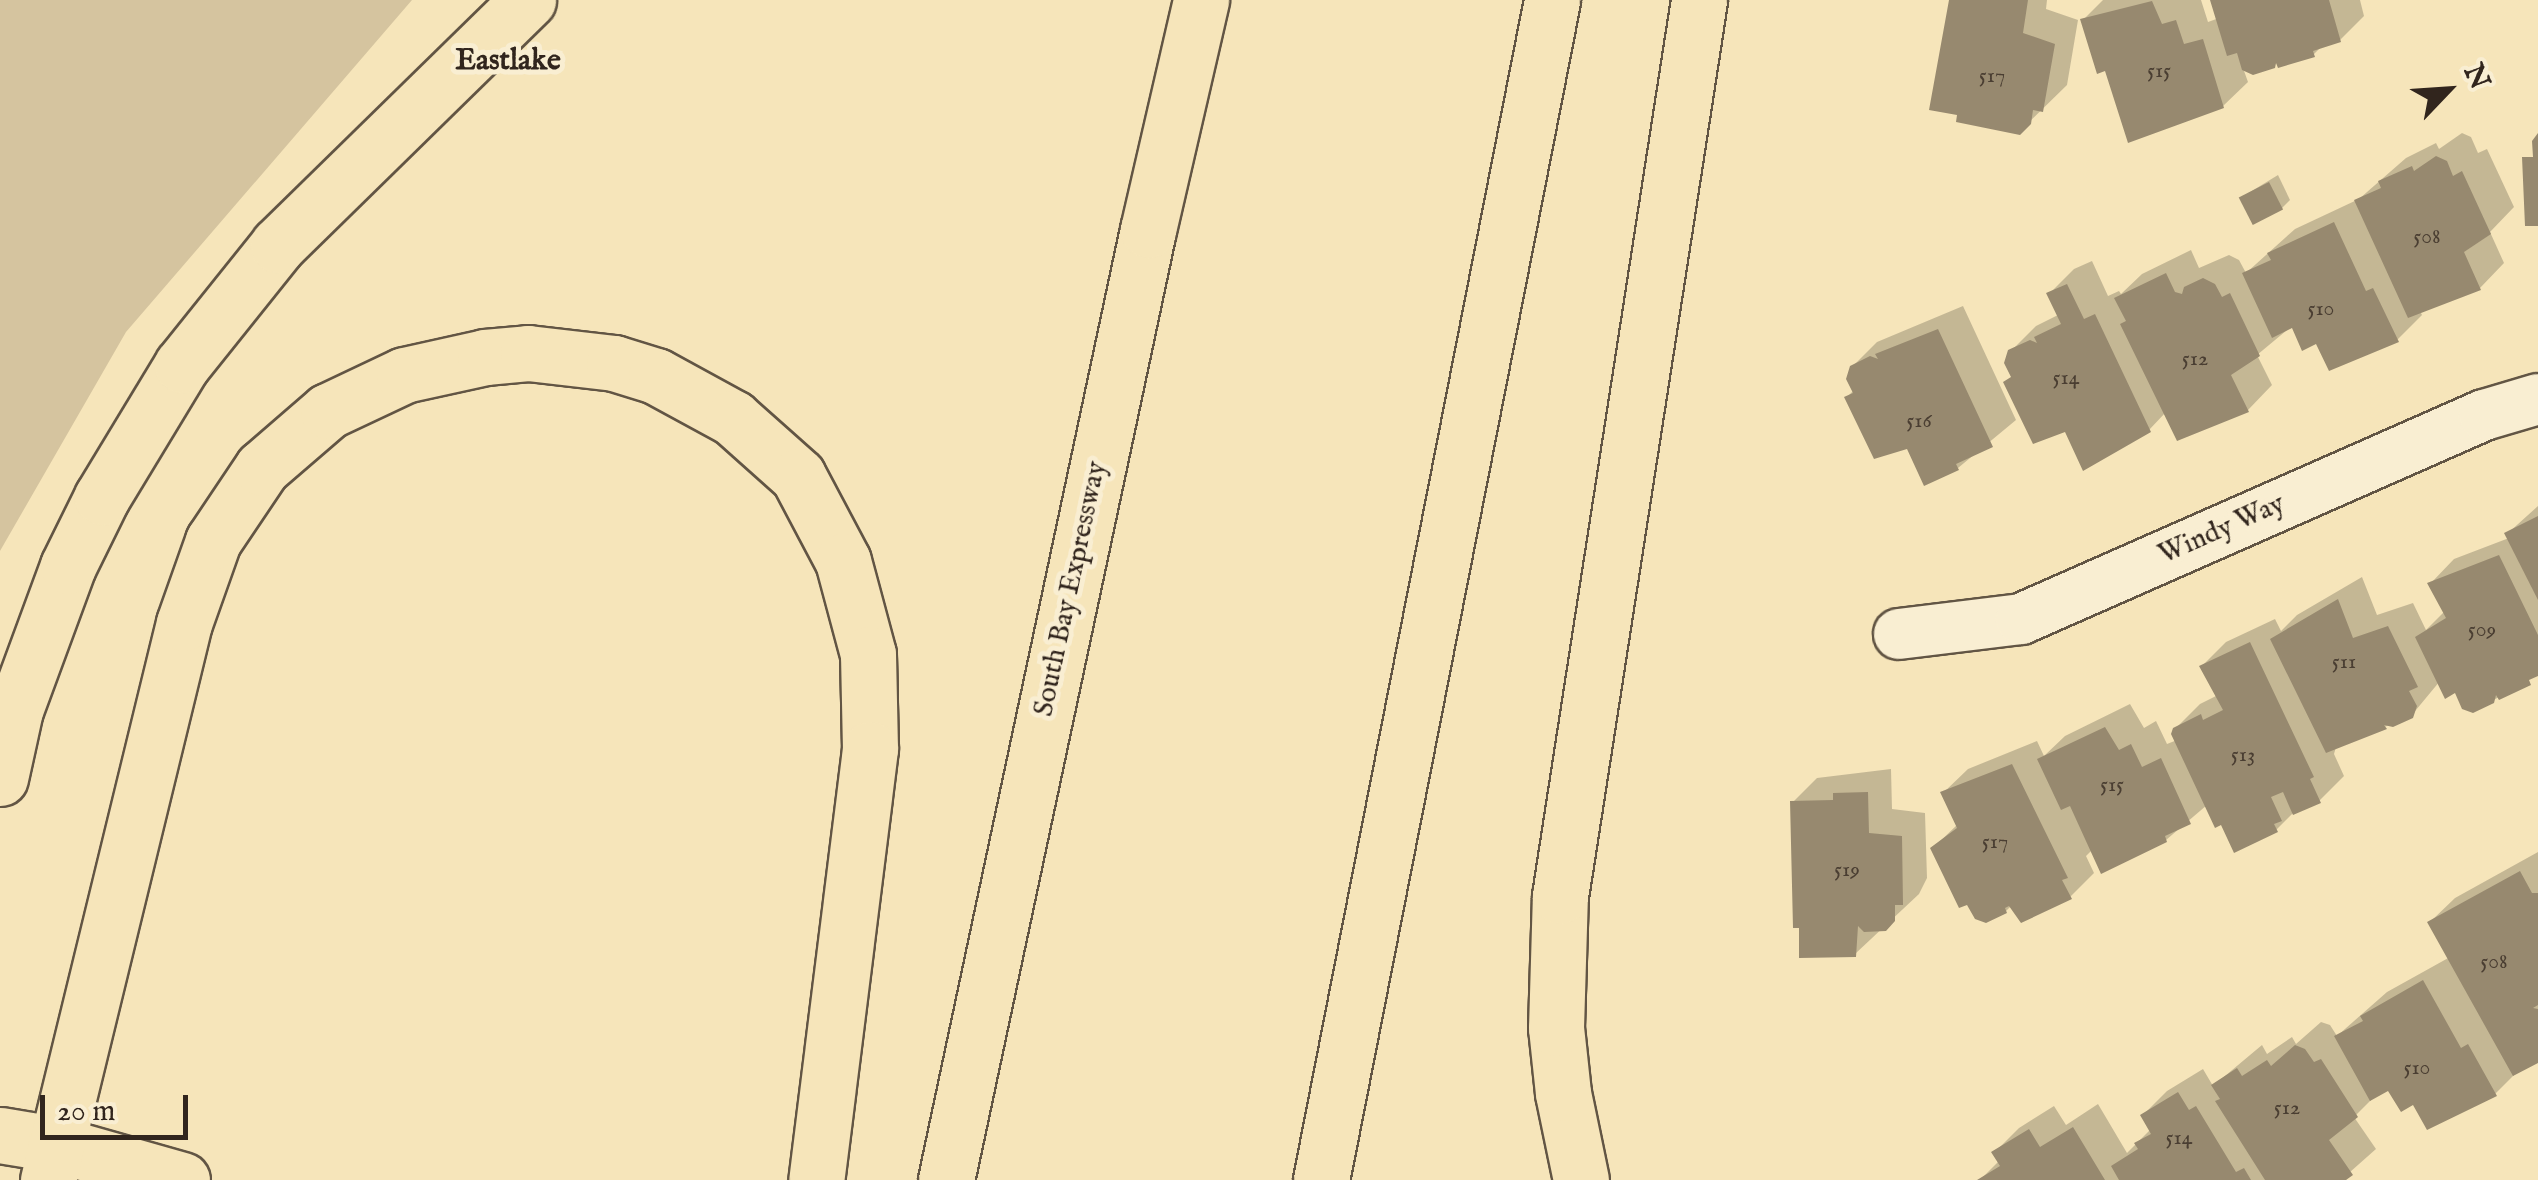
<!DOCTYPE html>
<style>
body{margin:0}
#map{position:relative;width:2538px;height:1180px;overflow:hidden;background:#f6e5ba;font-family:"IM FELL English",serif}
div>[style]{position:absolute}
.green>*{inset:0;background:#d5c49f}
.shadow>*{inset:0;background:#0003}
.building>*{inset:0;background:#97896f;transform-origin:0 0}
.roads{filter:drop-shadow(2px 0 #625544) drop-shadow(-2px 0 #625544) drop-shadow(0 2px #625544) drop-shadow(0 -2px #625544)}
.street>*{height:50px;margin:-25px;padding:0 25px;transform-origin:25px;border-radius:25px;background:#f9eed2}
.primary>*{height:55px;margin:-27.5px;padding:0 27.5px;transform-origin:27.5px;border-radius:27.5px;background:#f6e5ba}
.highway>*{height:55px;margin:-27.5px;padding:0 27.5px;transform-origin:27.5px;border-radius:27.5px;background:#f6e5ba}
span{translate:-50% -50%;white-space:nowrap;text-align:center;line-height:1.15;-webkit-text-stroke:10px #f9eed2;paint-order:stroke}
.number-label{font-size:22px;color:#4a3e32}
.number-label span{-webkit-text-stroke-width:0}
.street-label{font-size:28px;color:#31251d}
.neighbourhood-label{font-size:30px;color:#31251d;font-weight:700}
.north{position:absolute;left:2398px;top:40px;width:100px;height:100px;-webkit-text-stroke:8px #f9eed2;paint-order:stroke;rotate:65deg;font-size:28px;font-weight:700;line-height:40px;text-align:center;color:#31251d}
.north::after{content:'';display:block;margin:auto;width:35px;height:45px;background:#31251d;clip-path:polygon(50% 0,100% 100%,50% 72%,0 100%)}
.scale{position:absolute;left:40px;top:1095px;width:148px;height:45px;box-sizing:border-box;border:5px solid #31251d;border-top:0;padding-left:12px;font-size:30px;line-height:35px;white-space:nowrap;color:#31251d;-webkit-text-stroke:8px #f9eed2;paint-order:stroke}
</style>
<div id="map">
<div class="green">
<i style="clip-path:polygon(0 0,412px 0,126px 332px,0 551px)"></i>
</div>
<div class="shadow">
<i style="clip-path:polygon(1951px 0,2047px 0,2046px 9px,2078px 20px,2067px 85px,2019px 132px)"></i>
<i style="clip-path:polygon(2103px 0,2201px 0,2208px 22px,2219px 18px,2213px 0,2360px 0,2364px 16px,2340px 40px,2323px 45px,2313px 55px,2279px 61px,2273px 66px,2243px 68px,2248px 82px,2223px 106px,2107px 68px,2083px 20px)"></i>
<i style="clip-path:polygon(2462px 133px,2471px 137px,2478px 153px,2487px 149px,2514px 207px,2490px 232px,2504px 263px,2480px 288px,2420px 311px,2422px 315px,2398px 339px,2330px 368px,2318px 341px,2293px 325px,2257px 355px,2272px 385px,2248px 410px,2166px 412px,2149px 430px,2066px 429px,2013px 375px,2011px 351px,2036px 326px,2060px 314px,2049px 294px,2074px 269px,2092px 261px,2108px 296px,2119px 291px,2121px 294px,2142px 274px,2191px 250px,2199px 268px,2229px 255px,2239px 260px,2246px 273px,2295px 229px,2359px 199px,2406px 158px,2436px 143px,2439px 149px)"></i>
<i style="clip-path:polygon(2278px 175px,2290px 200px,2282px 208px,2242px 197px)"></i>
<i style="clip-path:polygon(1963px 306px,2016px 420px,1958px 468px,1908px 446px,1847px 397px,1854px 390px,1852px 367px,1877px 342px)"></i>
<i style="clip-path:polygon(2538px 506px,2538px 674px,2492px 701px,2440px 681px,2411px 716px,2336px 747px,2334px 754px,2344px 776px,2319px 801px,2293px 813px,2276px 830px,2222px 821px,2207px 805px,2166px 840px,2093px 849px,2086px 856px,2094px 873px,2070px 897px,2012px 905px,2006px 911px,1933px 848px,1958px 824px,1943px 793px,1968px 769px,2037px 741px,2044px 756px,2065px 736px,2130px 704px,2144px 728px,2156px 721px,2167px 744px,2177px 740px,2175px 729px,2200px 704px,2218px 695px,2202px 666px,2226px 642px,2275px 619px,2281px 631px,2297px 615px,2362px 577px,2377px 615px,2413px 603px,2426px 630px,2445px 611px,2430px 584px,2454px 559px,2509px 538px,2507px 534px)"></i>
<i style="clip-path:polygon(1891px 769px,1892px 809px,1925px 813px,1927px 878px,1919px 894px,1855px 954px,1793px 802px,1817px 778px)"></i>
<i style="clip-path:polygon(2538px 852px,2538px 1060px,2519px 1070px,2495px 1094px,2414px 1101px,2389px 1087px,2378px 1093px,2354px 1117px,2376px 1149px,2341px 1180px,1980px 1180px,1999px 1161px,1994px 1153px,2019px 1128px,2054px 1106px,2066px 1125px,2098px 1104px,2127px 1153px,2151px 1129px,2143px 1115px,2167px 1091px,2203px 1069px,2213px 1086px,2262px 1045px,2267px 1054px,2292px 1037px,2296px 1044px,2321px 1022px,2330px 1025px,2337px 1036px,2387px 992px,2450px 957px,2430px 922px,2455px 898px)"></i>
</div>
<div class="building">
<i style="clip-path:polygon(1949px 0,2028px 0,2023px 33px,2055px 44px,2043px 112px,2033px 110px,2031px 124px,2020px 135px,1956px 122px,1957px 115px,1929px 110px)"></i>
<i style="clip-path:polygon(2210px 0,2329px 0,2341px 42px,2313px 51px,2315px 57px,2278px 68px,2276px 63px,2275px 68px,2253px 75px,2242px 70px,2237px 53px,2227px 56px)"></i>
<i style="clip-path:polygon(2152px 1px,2162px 24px,2176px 20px,2184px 44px,2203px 39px,2224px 108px,2128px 143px,2105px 71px,2097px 74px,2080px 19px)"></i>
<i style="clip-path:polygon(2538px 133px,2538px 226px,2525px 226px,2522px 157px,2533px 157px,2532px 141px)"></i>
<i style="clip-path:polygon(2436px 156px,2447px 161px,2453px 176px,2462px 171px,2491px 234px,2464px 252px,2481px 290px,2408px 318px,2354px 200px,2381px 188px,2378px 181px,2412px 166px,2414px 171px)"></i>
<i style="left:2269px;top:182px;width:31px;height:34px;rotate:63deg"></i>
<i style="clip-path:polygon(2334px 222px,2366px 291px,2373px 288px,2399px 342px,2329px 371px,2316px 344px,2302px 351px,2292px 328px,2272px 338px,2242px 273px,2271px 260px,2267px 253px)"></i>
<i style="clip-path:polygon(2166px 273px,2175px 292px,2182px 294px,2184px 287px,2203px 278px,2215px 284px,2222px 297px,2230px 293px,2260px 356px,2231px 375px,2249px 412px,2177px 441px,2120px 324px,2126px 321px,2114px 298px)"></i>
<i style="clip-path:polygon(2067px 284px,2084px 319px,2095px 314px,2151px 432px,2083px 471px,2065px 432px,2033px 444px,2003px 382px,2011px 377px,2004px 363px,2008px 350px,2030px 340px,2037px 343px,2034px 337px,2061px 324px,2046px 293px)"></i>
<i style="clip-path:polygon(1938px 329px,1993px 447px,1956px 464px,1959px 470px,1924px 486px,1907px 449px,1874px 459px,1844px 397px,1853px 393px,1846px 379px,1850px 366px,1870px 356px,1878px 359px,1875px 354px)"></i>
<i style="clip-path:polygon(2538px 516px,2538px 600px,2504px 533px)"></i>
<i style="clip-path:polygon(2499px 555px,2538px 635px,2538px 676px,2529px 680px,2531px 685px,2499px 700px,2496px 695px,2494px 703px,2473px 713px,2462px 709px,2455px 693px,2445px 699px,2415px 637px,2446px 618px,2427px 583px)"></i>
<i style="clip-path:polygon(2338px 599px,2353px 638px,2388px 626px,2418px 687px,2409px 691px,2417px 706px,2413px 718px,2393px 727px,2384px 725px,2387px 729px,2326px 753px,2270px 639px)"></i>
<i style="clip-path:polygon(2250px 642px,2314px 777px,2310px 779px,2321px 803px,2293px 815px,2283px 792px,2271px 797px,2282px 821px,2274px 824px,2278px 832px,2234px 853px,2221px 825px,2215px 828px,2171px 734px,2173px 728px,2201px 714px,2203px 720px,2223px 710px,2199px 666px)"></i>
<i style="clip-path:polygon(2105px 727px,2119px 750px,2131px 744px,2142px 767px,2161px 758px,2191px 824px,2165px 836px,2167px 842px,2101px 874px,2070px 806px,2061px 810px,2037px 759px)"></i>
<i style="clip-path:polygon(2012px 764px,2068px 878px,2062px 880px,2072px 899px,2021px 923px,2009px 906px,2005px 908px,2007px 913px,1986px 923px,1975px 919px,1967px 905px,1959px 908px,1930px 848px,1957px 828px,1940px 792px)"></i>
<i style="clip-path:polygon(1868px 792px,1869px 833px,1902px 836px,1903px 905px,1895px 905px,1895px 921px,1886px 931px,1864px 932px,1858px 926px,1856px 957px,1799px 958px,1799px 928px,1793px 928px,1790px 801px,1833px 800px,1833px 793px)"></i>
<i style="clip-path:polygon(2520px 871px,2532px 893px,2538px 893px,2538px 1005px,2533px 1008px,2538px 1009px,2538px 1063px,2513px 1076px,2427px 922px)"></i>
<i style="clip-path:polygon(2423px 980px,2461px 1048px,2468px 1044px,2497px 1096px,2427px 1130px,2413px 1105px,2401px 1112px,2388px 1091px,2370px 1101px,2334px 1036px,2363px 1021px,2360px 1016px)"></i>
<i style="clip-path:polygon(2295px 1045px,2305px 1049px,2314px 1062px,2321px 1059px,2358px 1117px,2329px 1140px,2353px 1175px,2346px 1180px,2265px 1180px,2215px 1101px,2220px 1099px,2211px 1085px,2237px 1068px,2242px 1076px,2267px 1060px,2271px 1066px)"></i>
<i style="clip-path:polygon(2178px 1092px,2189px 1110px,2196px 1106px,2236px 1172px,2244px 1168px,2251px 1180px,2119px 1180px,2111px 1166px,2138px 1149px,2134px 1143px,2151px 1134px,2140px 1115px)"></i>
<i style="clip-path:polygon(2073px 1127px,2105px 1180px,1977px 1180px,2000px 1166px,1991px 1152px,2029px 1129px,2040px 1147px)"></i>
</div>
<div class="roads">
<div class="street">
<i style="left:1899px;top:634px;width:123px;rotate:-7deg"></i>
<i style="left:2021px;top:619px;width:506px;rotate:-23.78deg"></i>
<i style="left:2484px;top:415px;width:56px;rotate:-16.5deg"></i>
</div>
<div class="primary">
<i style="left:0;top:1135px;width:56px;rotate:9.3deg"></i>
<i style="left:55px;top:1144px;width:132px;rotate:15.8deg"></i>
</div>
<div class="highway">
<i style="left:0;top:778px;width:70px;rotate:-77.6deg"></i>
<i style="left:15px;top:710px;width:153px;rotate:-69.8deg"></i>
<i style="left:68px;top:566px;width:77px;rotate:-63.8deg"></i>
<i style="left:102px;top:497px;width:154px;rotate:-58.8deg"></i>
<i style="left:182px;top:365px;width:154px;rotate:-51.3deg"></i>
<i style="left:278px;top:245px;width:350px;rotate:-44.4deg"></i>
<i style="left:48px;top:1180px;width:573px;rotate:-76.28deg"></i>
<i style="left:184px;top:623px;width:87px;rotate:-70.5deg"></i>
<i style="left:213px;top:541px;width:88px;rotate:-56.1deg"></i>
<i style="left:262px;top:468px;width:87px;rotate:-40.8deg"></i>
<i style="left:328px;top:411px;width:84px;rotate:-25.3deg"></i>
<i style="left:404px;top:375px;width:83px;rotate:-12.5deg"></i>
<i style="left:485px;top:357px;width:43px;rotate:-5.3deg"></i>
<i style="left:528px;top:353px;width:87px;rotate:6.6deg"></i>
<i style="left:614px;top:363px;width:44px;rotate:17.2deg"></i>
<i style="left:656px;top:376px;width:88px;rotate:28.6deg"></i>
<i style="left:733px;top:418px;width:87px;rotate:41.7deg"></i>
<i style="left:798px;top:476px;width:96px;rotate:62.1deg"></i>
<i style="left:843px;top:561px;width:96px;rotate:75deg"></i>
<i style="left:868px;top:654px;width:95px;rotate:88.8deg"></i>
<i style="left:870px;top:749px;width:434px;rotate:97.1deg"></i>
<i style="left:946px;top:1180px;width:971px;rotate:-78deg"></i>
<i style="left:1148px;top:230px;width:236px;rotate:-77deg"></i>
<i style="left:1321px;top:1180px;width:1202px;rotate:-78.92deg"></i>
<i style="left:1581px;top:1180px;width:89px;rotate:-101.7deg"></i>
<i style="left:1563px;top:1093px;width:65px;rotate:-96.1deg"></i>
<i style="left:1556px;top:1028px;width:132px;rotate:-88.3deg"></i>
<i style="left:1560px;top:896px;width:907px;rotate:-81.18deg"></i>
</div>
</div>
<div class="number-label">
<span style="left:2159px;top:72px">515</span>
<span style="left:1992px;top:77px">517</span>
<span style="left:2427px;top:238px">508</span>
<span style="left:2321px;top:310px">510</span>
<span style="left:2195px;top:360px">512</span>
<span style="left:2066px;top:379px">514</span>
<span style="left:1919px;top:422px">516</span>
<span style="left:2482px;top:631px">509</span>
<span style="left:2344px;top:663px">511</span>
<span style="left:2243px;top:756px">513</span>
<span style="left:2112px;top:786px">515</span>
<span style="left:1995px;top:843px">517</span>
<span style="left:1847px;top:871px">519</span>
<span style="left:2494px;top:963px">508</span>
<span style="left:2417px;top:1069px">510</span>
<span style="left:2287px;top:1109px">512</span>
<span style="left:2179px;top:1139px">514</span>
</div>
<div class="street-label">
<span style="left:2222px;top:530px;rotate:-24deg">Windy Way</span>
<span style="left:1071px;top:589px;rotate:-78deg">South Bay Expressway</span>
</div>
<div class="neighbourhood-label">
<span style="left:508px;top:61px">Eastlake</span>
</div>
<div class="north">N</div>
<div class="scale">20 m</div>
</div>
